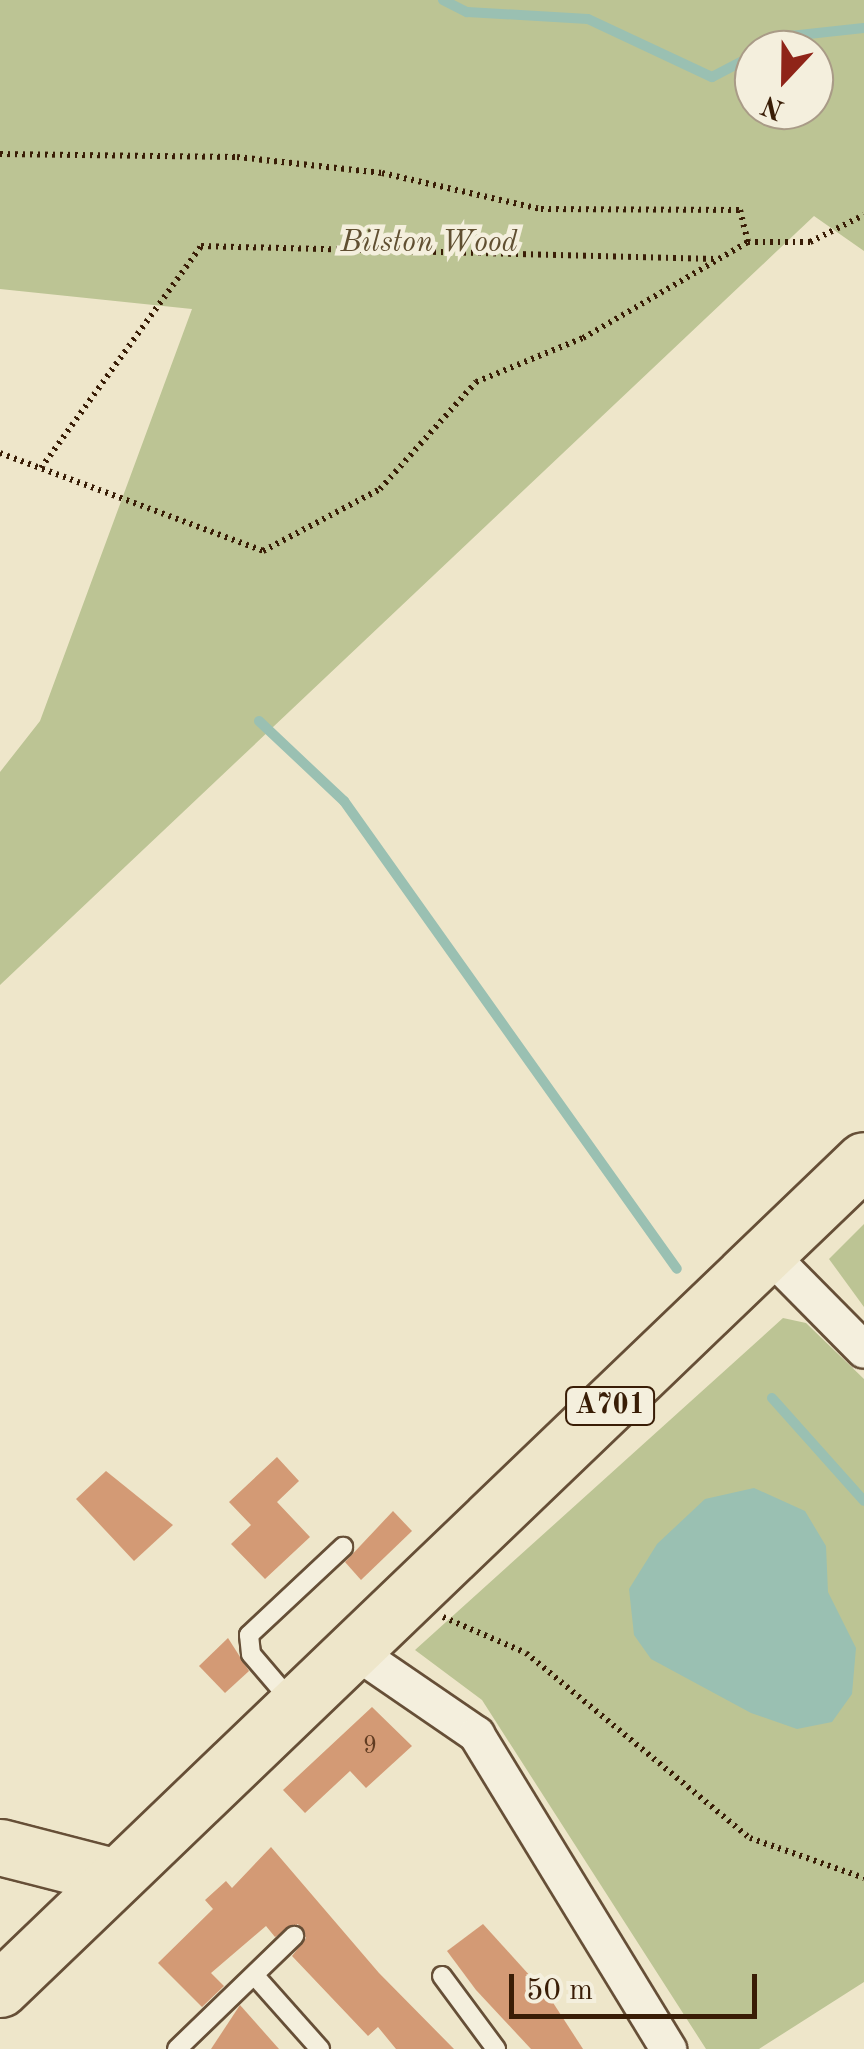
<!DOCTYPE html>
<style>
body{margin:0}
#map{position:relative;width:864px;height:2049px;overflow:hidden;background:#eee6ca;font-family:"Old Standard TT",serif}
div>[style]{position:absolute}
.green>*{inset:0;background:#bcc494}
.water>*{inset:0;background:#9ac0b2}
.stream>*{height:10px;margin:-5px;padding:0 5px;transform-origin:5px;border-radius:5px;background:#9ac0b2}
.building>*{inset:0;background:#d39a75}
.path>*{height:6px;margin-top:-3px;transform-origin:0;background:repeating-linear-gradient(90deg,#391d06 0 2.5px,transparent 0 7.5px)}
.roads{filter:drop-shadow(2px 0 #664f37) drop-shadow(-2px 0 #664f37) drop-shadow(0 2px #664f37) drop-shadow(0 -2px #664f37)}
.service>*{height:18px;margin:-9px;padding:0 9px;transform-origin:9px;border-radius:9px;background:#f4efdd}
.minor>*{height:35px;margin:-17.5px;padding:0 17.5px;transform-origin:17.5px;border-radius:17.5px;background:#f4efdd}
.primary>*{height:55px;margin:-27.5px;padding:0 27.5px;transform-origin:27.5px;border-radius:27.5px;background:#eee6ca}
span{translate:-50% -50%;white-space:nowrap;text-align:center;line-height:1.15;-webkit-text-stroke:9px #f4efdd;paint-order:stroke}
.number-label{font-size:25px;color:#603c22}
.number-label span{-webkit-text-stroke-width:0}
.shield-label span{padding:2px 8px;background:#f4efdd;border:2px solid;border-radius:8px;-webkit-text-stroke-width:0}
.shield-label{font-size:28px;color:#391d06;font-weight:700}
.park-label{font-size:30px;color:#604f31;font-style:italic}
.north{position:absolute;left:734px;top:30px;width:100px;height:100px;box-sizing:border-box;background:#f4efdd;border:2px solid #a99b87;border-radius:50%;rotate:202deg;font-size:28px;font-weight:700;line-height:40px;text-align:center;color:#391d06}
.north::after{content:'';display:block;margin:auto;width:35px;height:45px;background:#8f2418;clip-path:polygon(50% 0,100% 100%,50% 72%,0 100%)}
.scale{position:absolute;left:509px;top:1974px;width:248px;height:45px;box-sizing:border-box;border:5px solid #391d06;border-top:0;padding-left:12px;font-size:30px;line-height:35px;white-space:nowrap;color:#391d06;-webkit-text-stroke:8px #f4efdd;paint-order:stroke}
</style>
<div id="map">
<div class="green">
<i style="clip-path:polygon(evenodd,0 0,864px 0,864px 251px,814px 216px,0 985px,0 772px,40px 721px,192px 309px,0 289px,0 0,814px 50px,814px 110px,754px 110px,754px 50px,814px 50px)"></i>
<i style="clip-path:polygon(864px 1224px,864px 1307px,829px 1259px)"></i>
<i style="clip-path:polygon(783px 1318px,806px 1323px,864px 1379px,864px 1982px,759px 2049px,706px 2049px,482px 1700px,415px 1650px)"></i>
</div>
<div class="water">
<i style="clip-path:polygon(754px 1488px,805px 1511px,826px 1546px,828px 1592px,856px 1648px,852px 1694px,832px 1722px,797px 1729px,751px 1713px,651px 1659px,634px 1635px,629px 1589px,657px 1544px,705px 1499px)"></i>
</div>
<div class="stream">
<i style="left:443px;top:0;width:27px;rotate:27deg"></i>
<i style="left:467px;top:12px;width:121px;rotate:3.3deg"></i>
<i style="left:588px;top:19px;width:137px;rotate:25.1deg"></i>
<i style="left:712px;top:77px;width:47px;rotate:-27.6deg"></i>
<i style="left:763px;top:50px;width:30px;rotate:-27deg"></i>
<i style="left:790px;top:36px;width:74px;rotate:-6.2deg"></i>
<i style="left:259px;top:721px;width:117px;rotate:43.3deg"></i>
<i style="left:344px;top:801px;width:574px;rotate:54.57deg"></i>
<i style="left:772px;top:1398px;width:138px;rotate:48.2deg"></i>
</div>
<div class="building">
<i style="clip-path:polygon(277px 1457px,299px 1481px,277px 1502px,310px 1537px,265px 1579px,231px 1544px,251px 1525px,229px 1502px)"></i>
<i style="clip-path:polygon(106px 1471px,173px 1525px,134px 1561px,76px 1499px)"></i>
<i style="clip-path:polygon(393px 1511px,412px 1531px,361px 1580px,345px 1562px)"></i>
<i style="clip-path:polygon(228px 1638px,249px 1671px,225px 1693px,199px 1666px)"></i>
<i style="clip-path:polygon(372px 1707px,412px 1746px,366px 1788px,350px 1771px,305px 1813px,283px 1790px)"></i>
<i style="clip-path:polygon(271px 1847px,379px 1973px,454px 2049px,396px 2049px,378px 2027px,368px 2036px,292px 1956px,306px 1938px,298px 1924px,275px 1937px,266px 1926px,211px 1973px,224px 1986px,202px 2007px,158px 1963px,213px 1909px,205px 1900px,226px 1881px,232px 1888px)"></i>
<i style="clip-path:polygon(483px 1924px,550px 1998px,583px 2049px,531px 2049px,476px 1990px,447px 1951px)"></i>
<i style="clip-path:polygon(240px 2005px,279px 2049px,211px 2049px)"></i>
</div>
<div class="path">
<i style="left:0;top:154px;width:237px;rotate:0.7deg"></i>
<i style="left:237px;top:157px;width:146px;rotate:6.3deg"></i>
<i style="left:382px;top:173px;width:163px;rotate:12.8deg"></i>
<i style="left:541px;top:209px;width:199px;rotate:0.3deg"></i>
<i style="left:740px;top:210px;width:33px;rotate:76deg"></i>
<i style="left:748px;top:242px;width:62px"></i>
<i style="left:810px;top:242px;width:60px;rotate:-26.6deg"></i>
<i style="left:0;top:453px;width:281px;rotate:20.4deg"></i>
<i style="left:263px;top:551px;width:132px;rotate:-27.9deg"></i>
<i style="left:380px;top:489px;width:144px;rotate:-48.1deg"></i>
<i style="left:476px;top:382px;width:116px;rotate:-22.4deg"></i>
<i style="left:583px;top:338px;width:191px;rotate:-30.2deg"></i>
<i style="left:41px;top:468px;width:274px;rotate:-54.2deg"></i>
<i style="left:201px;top:246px;width:515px;rotate:1.45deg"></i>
<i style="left:443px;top:1617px;width:90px;rotate:23.4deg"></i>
<i style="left:526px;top:1653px;width:291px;rotate:39.6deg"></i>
<i style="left:750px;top:1838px;width:121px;rotate:19.3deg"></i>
</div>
<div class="roads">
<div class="service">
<i style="left:292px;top:1702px;width:63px;rotate:-130.5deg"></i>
<i style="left:251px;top:1654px;width:19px;rotate:-96deg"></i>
<i style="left:249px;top:1635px;width:129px;rotate:-43.1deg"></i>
<i style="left:255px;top:1976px;width:98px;rotate:48.3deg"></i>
<i style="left:442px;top:1976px;width:91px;rotate:53.5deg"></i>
<i style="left:177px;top:2049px;width:163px;rotate:-44deg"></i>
</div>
<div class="minor">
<i style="left:768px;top:1253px;width:136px;rotate:45.3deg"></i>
<i style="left:355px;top:1651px;width:147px;rotate:34.4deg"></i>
<i style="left:476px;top:1734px;width:369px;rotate:58.6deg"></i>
</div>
<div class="primary">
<i style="left:0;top:1847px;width:117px;rotate:14.4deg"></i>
<i style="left:0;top:1989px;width:1197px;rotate:-43.82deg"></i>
</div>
</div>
<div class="number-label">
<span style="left:370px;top:1747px">9</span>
</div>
<div class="shield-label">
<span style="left:610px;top:1406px">A701</span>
</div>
<div class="park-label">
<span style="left:429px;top:243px">Bilston Wood</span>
</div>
<div class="north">N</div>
<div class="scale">50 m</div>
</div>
